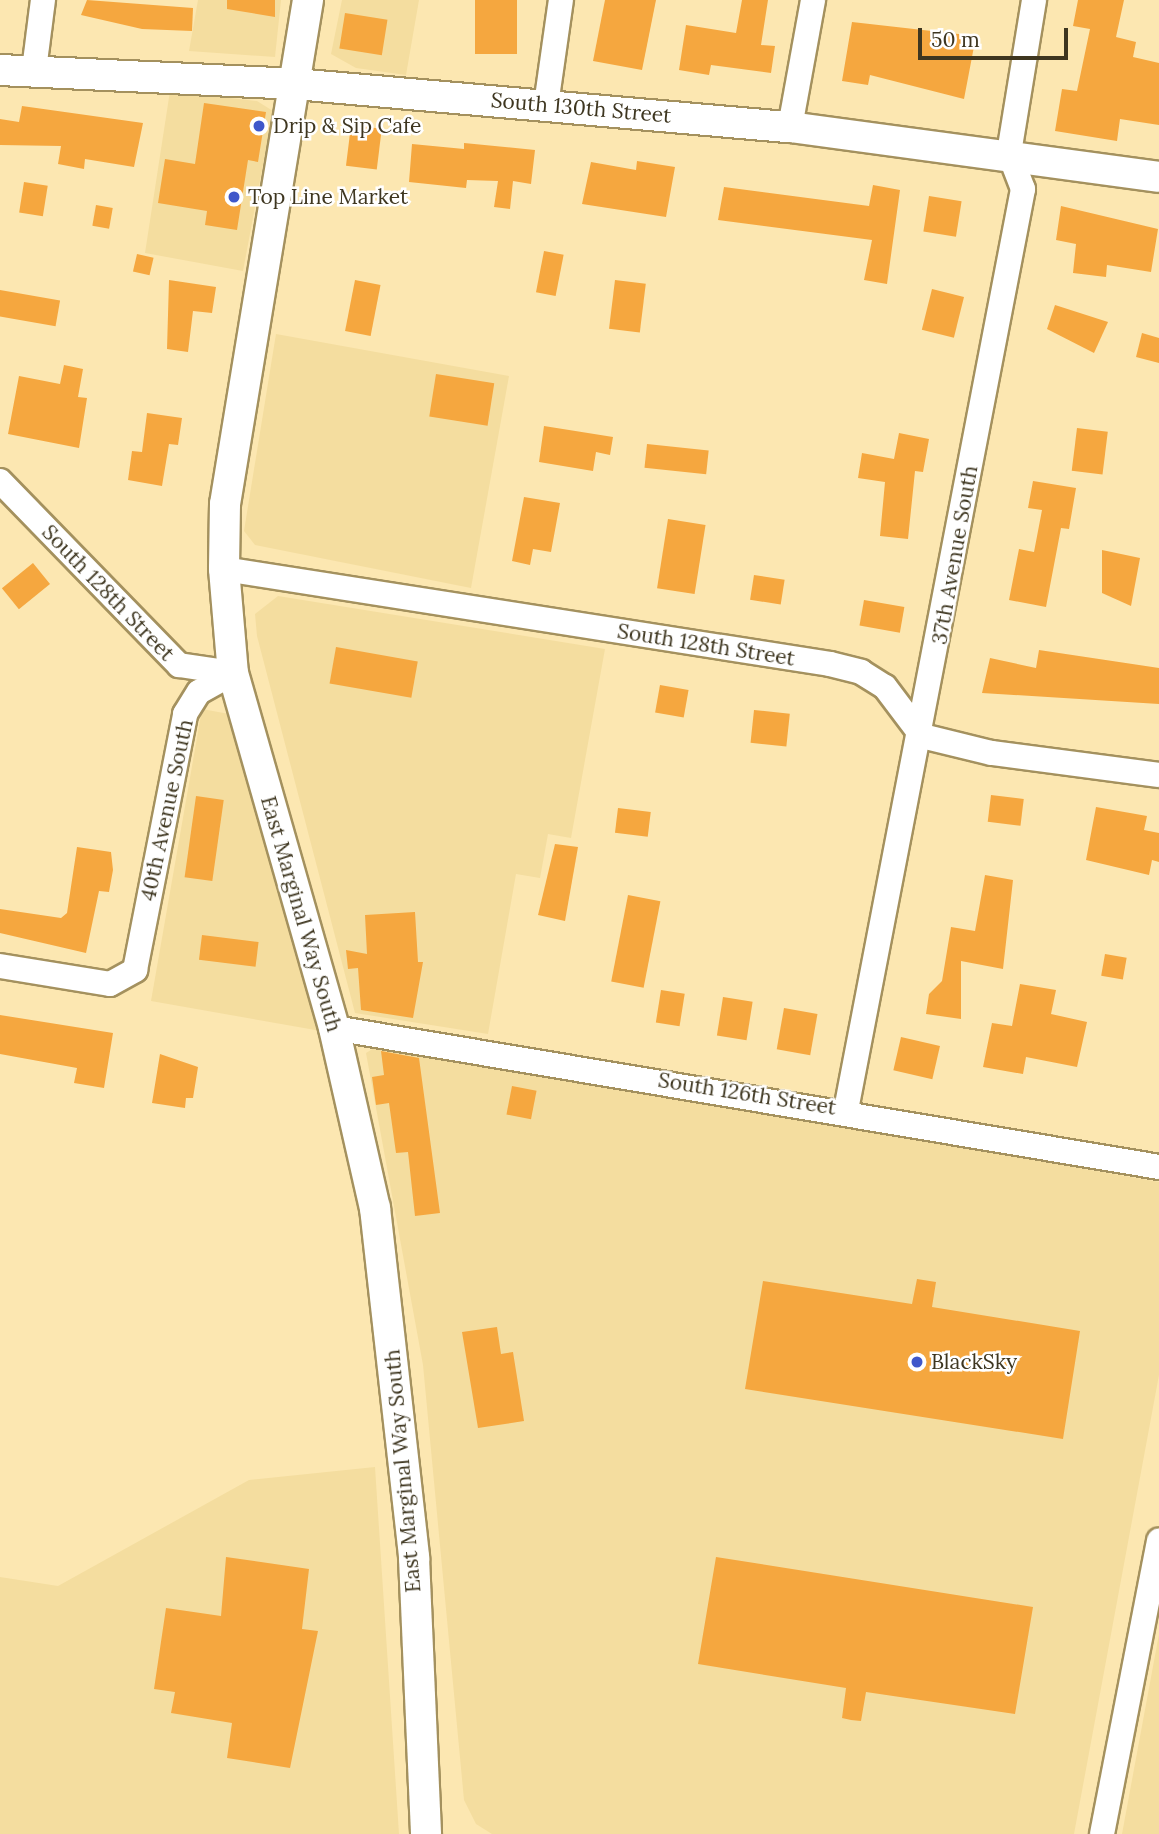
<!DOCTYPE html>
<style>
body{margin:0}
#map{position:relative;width:1159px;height:1834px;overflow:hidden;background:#fce7b1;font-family:Lora,serif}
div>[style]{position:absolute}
.built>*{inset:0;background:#f4dd9f}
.building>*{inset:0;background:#f5a73f;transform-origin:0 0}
.roads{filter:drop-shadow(2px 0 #a4915e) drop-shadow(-2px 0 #a4915e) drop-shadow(0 2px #a4915e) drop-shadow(0 -2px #a4915e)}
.minor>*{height:24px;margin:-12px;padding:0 12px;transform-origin:12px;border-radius:12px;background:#fff}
.tertiary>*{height:30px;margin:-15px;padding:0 15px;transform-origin:15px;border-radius:15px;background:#fff}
.dots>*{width:19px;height:19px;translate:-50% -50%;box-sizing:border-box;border:4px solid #fff;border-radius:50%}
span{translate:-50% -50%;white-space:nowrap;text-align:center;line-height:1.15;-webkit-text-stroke:5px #fff;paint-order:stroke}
.street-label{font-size:21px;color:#3e3620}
.poi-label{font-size:21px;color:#3e3620}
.left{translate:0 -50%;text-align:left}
.scale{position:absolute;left:918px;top:28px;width:150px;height:32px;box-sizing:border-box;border:4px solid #3e3620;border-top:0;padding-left:9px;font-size:21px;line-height:24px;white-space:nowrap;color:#3e3620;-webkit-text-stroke:5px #fff;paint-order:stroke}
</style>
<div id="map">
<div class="built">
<i style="clip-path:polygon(198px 0,281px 0,275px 57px,189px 51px)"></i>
<i style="clip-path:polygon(342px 0,419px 0,406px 75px,356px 68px,331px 54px)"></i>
<i style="clip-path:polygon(170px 91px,257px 101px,273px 111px,243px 271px,145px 253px)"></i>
<i style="clip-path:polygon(276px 334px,509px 376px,471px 588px,255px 545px,244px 531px)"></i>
<i style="clip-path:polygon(278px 596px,605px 649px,571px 838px,548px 834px,540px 878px,516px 874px,488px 1034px,355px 1013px,257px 636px,255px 614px)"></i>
<i style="clip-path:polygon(202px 709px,229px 714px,321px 1031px,151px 1001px)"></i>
<i style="clip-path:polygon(379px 1045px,1159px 1182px,1159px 1375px,1074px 1834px,492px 1834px,476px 1824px,464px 1800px,423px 1365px,366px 1053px)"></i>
<i style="clip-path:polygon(375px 1467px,399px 1834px,0 1834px,0 1577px,58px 1586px,249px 1480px)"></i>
<i style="clip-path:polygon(1159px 1634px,1159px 1834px,1122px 1834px)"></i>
</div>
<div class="building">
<i style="clip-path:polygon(87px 0,193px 8px,192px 31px,142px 29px,81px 15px)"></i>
<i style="clip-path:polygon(227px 0,275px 0,275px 17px,227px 9px)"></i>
<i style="left:475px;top:0;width:42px;height:54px"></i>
<i style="clip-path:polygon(605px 0,656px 0,642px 70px,593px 61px)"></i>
<i style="clip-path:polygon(742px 0,768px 0,761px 45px,775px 46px,771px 73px,711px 65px,709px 75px,679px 70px,686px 25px,736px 33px)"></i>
<i style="clip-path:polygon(1078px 0,1124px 0,1116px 37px,1136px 42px,1133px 57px,1159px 63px,1159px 125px,1120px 119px,1117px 141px,1055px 131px,1062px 89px,1077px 91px,1090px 29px,1073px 26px)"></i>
<i style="left:345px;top:13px;width:43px;height:36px;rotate:9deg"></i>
<i style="clip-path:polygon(852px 22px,976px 36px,964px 99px,870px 75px,868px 85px,842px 81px)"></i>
<i style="clip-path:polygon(204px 103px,266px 112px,258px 162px,248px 160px,237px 230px,205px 225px,207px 211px,158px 203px,165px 159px,195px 164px)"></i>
<i style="clip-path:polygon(22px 106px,143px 123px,134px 167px,85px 159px,84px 169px,58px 164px,61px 146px,0 145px,0 119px,19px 122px)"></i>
<i style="left:351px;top:125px;width:31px;height:41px;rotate:7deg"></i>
<i style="clip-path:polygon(464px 143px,535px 150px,531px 184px,513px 181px,510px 209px,494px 207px,498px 181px,467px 180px,466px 188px,409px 182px,412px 144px,464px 149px)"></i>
<i style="clip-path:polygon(637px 161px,675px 167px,666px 217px,582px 204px,591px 162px,636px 170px)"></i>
<i style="left:24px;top:182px;width:24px;height:31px;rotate:9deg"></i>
<i style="clip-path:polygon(873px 185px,900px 190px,887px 284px,864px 280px,872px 240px,718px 220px,724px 187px,869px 206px)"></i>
<i style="left:929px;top:196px;width:33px;height:36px;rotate:9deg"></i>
<i style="left:96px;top:205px;width:17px;height:21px;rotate:10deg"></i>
<i style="clip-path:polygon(1061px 206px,1158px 229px,1151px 272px,1107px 265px,1106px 277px,1073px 273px,1076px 244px,1056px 240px)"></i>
<i style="left:544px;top:251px;width:20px;height:42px;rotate:11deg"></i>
<i style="left:137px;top:254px;width:17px;height:18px;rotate:13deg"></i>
<i style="clip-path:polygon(169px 280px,216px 287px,212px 313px,193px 311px,188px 352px,167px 349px)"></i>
<i style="left:355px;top:280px;width:26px;height:52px;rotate:11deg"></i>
<i style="left:615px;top:280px;width:31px;height:49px;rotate:7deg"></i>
<i style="left:932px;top:289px;width:33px;height:42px;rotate:14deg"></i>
<i style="left:0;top:290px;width:61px;height:26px;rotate:10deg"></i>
<i style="clip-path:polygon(1055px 305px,1108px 322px,1094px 353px,1047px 329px)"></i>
<i style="clip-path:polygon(1142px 333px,1159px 338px,1159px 363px,1136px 357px)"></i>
<i style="clip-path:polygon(64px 365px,83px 369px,78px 397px,87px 398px,79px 448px,8px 434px,19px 376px,60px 384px)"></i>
<i style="left:436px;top:374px;width:59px;height:43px;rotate:9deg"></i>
<i style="clip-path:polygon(147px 413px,182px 418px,178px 445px,169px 444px,162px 486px,128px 480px,132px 451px,142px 452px)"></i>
<i style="clip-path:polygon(544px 426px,613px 437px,610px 455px,596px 452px,593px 471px,539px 462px)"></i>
<i style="left:1077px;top:428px;width:31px;height:43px;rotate:7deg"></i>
<i style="clip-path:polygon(899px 433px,929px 439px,923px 472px,915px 471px,908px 539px,880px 536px,885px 482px,858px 478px,862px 453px,894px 459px)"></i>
<i style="left:647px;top:444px;width:62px;height:24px;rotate:6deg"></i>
<i style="clip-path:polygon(1033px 481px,1076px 488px,1069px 529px,1061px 528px,1046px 607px,1009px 600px,1019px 549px,1034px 552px,1042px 510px,1028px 508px)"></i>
<i style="clip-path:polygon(524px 497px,560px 503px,551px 552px,533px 549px,530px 565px,512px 561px)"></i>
<i style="left:668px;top:519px;width:38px;height:70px;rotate:9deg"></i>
<i style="clip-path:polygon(1102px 550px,1140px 558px,1131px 606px,1102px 593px)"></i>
<i style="left:33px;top:563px;width:27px;height:40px;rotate:51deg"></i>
<i style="left:754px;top:575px;width:31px;height:25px;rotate:9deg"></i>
<i style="left:864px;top:600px;width:41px;height:26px;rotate:10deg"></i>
<i style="left:336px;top:647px;width:83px;height:37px;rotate:10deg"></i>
<i style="clip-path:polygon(1039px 650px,1159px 668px,1159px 704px,982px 693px,990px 658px,1036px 668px)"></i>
<i style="left:660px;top:685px;width:29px;height:28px;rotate:10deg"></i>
<i style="left:754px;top:710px;width:36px;height:33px;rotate:6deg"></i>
<i style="left:991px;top:795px;width:33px;height:27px;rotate:7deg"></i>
<i style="left:196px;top:796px;width:28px;height:82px;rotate:8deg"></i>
<i style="clip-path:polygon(1096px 807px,1147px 816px,1144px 830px,1159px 833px,1159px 862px,1152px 860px,1149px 875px,1086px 860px)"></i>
<i style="left:618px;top:808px;width:33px;height:25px;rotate:7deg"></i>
<i style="clip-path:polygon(555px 844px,578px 847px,565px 921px,538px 915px)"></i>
<i style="clip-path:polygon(77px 847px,111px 852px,113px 870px,109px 892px,99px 891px,86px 953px,0 933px,0 909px,61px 918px,67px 913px)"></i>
<i style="clip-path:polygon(985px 875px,1013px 880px,1003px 969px,961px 961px,961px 1019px,926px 1014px,929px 994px,942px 981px,951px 927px,975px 931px)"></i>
<i style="left:628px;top:895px;width:33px;height:88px;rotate:11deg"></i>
<i style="clip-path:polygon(415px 912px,418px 962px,423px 962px,413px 1018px,361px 1010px,358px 968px,348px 969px,346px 950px,367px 954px,365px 915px)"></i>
<i style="left:202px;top:935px;width:57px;height:25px;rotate:7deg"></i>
<i style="left:1105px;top:954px;width:22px;height:22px;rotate:10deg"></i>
<i style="clip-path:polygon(1020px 984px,1056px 990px,1051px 1014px,1087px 1022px,1077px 1067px,1026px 1057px,1023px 1074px,983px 1067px,992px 1023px,1012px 1026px)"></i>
<i style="left:661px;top:990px;width:24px;height:33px;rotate:9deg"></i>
<i style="left:723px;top:997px;width:30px;height:39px;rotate:9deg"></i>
<i style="left:784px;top:1008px;width:34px;height:42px;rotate:10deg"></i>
<i style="clip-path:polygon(0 1015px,113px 1033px,104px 1088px,74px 1083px,77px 1068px,0 1054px)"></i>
<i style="left:901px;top:1037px;width:40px;height:34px;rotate:13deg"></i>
<i style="clip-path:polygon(381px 1051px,419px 1058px,440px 1213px,415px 1216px,408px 1152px,396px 1153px,389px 1103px,376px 1105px,372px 1077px,384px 1075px)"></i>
<i style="clip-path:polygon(160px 1054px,198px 1067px,193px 1098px,186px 1098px,185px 1108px,152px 1103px)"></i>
<i style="left:512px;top:1086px;width:25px;height:29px;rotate:11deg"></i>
<i style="clip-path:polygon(917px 1279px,936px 1282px,932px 1307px,1080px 1331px,1063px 1439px,745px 1389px,763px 1281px,912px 1304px)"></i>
<i style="clip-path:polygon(497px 1327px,501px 1354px,513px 1352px,524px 1421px,478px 1428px,462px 1332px)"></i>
<i style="clip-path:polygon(226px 1557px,309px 1569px,302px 1629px,318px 1631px,290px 1768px,227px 1758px,232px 1723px,171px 1713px,175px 1692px,154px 1689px,166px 1608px,221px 1616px)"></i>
<i style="clip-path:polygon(716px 1557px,1033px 1607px,1015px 1714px,866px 1692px,861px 1721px,851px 1720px,842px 1718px,846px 1688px,698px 1664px)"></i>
</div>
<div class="roads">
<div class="minor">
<i style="left:34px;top:70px;width:71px;rotate:-82.7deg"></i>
<i style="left:546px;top:105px;width:106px;rotate:-81.9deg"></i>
<i style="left:790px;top:127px;width:129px;rotate:-79.7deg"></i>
<i style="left:0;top:481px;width:257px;rotate:45.8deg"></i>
<i style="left:179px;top:665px;width:55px;rotate:8.4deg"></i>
<i style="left:224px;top:569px;width:613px;rotate:8.91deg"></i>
<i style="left:830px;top:664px;width:32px;rotate:14deg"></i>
<i style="left:861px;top:672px;width:28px;rotate:32deg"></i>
<i style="left:885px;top:687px;width:61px;rotate:52.9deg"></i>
<i style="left:922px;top:736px;width:72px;rotate:13.7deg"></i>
<i style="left:992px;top:753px;width:168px;rotate:7.5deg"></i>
<i style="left:0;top:966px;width:111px;rotate:9.3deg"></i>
<i style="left:110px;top:984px;width:29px;rotate:-29deg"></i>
<i style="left:135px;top:970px;width:261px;rotate:-78.9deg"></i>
<i style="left:185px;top:714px;width:26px;rotate:-58deg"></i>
<i style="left:199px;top:692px;width:39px;rotate:-29deg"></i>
<i style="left:334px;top:1028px;width:837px;rotate:9.56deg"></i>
<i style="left:846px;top:1110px;width:938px;rotate:-79.12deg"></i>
<i style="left:1023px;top:189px;width:39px;rotate:-111deg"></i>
<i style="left:1009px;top:153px;width:155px;rotate:-80.7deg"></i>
<i style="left:1102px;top:1834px;width:299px;rotate:-79deg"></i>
</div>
<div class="tertiary">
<i style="left:308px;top:0;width:511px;rotate:99.35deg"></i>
<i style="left:225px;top:504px;width:65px;rotate:90.9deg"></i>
<i style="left:224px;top:569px;width:104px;rotate:85.1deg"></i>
<i style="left:233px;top:673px;width:369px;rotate:74.1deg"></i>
<i style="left:334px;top:1028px;width:185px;rotate:77.2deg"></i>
<i style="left:375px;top:1208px;width:352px;rotate:83.6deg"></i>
<i style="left:414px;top:1558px;width:276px;rotate:87.5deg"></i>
<i style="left:0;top:70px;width:295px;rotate:2.7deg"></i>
<i style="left:295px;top:84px;width:497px;rotate:5deg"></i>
<i style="left:790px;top:127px;width:372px;rotate:7.7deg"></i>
</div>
</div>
<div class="dots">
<i style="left:259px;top:126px;background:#3f57ca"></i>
<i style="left:234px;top:197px;background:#3f57ca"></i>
<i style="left:917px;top:1362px;background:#3f57ca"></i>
</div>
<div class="street-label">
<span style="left:581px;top:108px;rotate:5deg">South 130th Street</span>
<span style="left:955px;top:555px;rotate:-80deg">37th Avenue South</span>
<span style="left:108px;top:593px;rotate:46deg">South 128th Street</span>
<span style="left:706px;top:645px;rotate:9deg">South 128th Street</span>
<span style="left:167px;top:810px;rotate:-78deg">40th Avenue South</span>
<span style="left:301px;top:914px;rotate:74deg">East Marginal Way South</span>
<span style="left:747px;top:1094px;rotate:9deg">South 126th Street</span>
<span style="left:403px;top:1471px;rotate:-95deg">East Marginal Way South</span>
</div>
<div class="poi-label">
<span class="left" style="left:273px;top:126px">Drip &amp; Sip Cafe</span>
<span class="left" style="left:248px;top:197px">Top Line Market</span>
<span class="left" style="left:931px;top:1362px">BlackSky</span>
</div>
<div class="scale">50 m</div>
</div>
